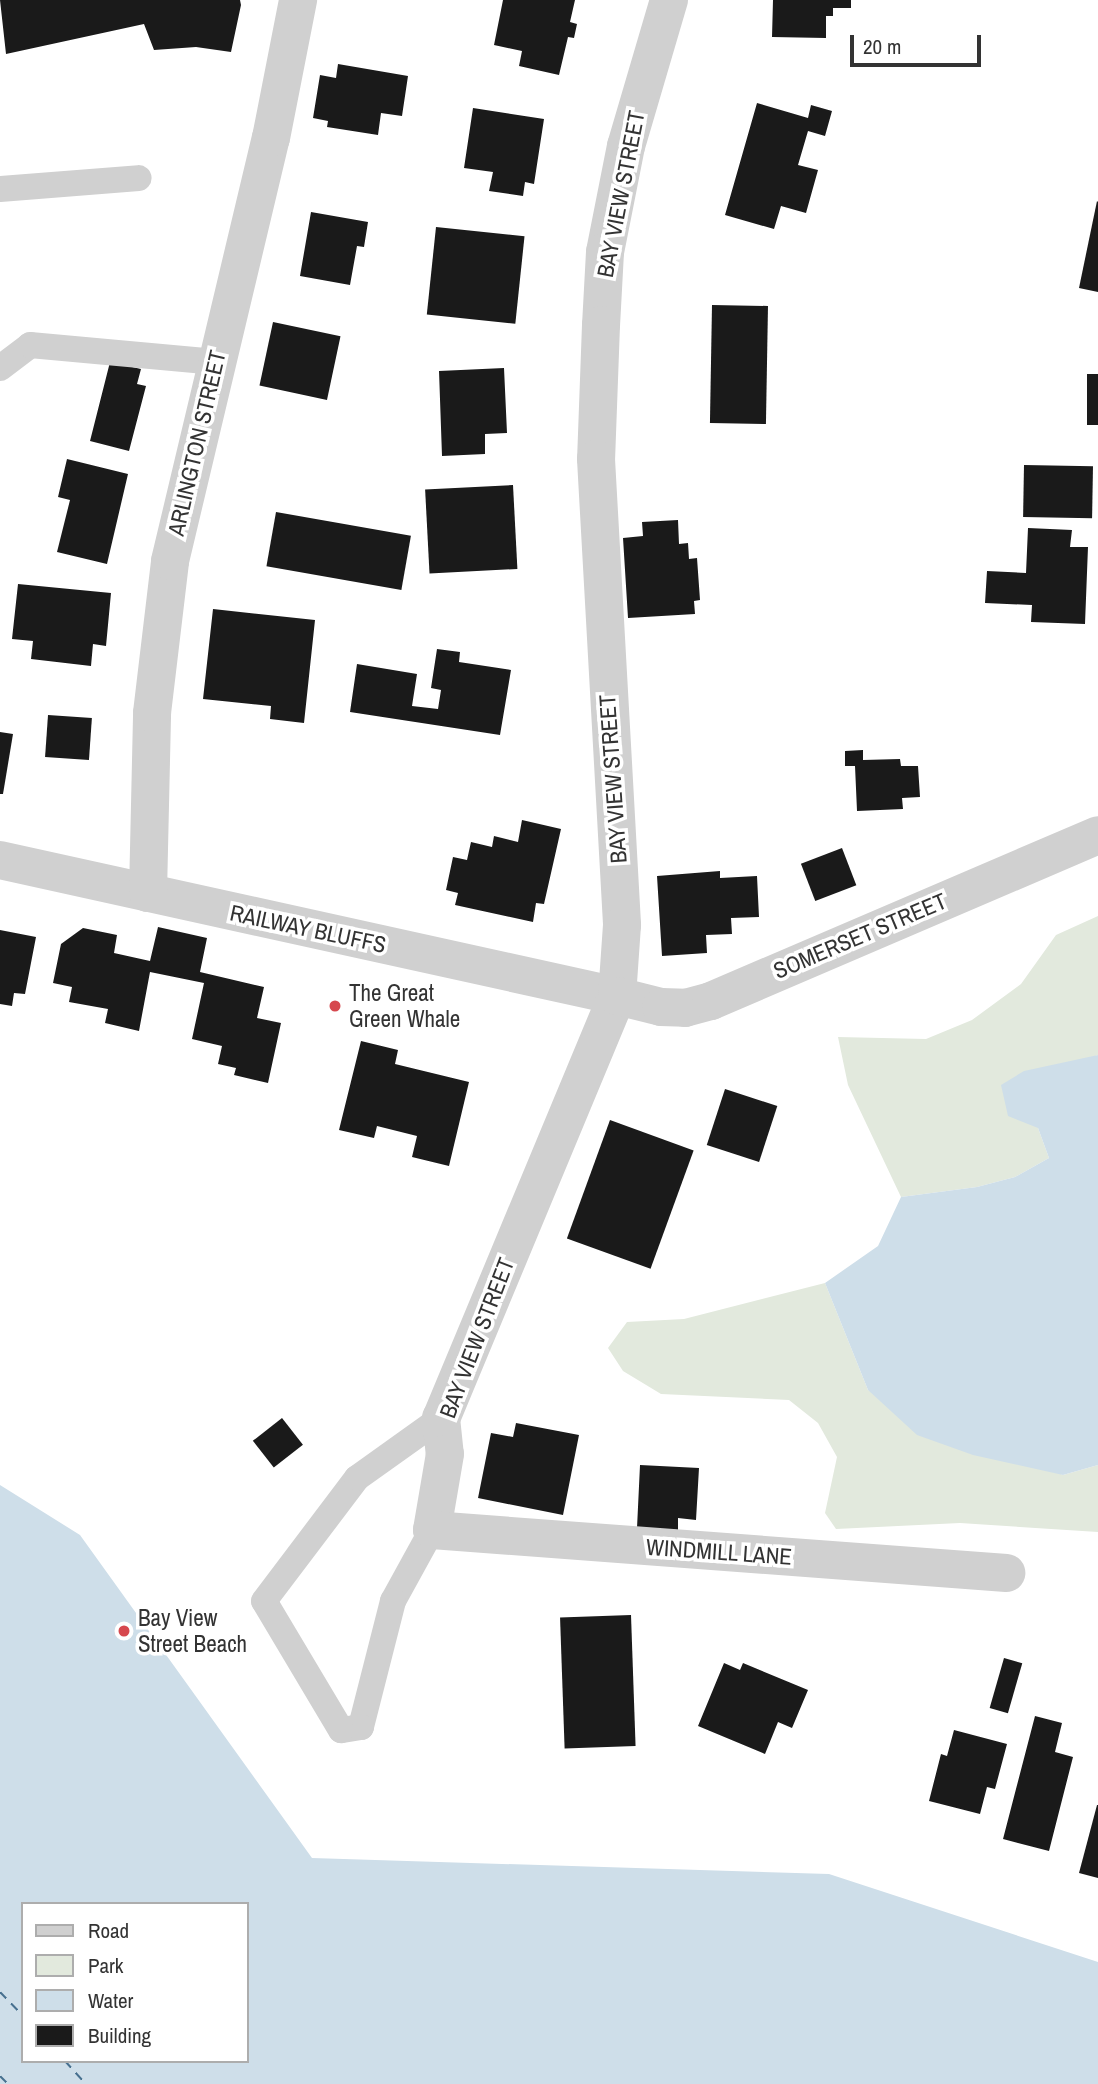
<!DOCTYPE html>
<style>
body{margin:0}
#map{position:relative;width:1098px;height:2084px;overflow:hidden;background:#fff;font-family:"Archivo Narrow",sans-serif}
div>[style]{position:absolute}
.green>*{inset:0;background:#e2e9dd}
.water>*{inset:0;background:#cedee9}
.ferry>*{height:2px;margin-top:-1px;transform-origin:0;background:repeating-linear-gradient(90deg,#47708f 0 9px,transparent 0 16px)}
.building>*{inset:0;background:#1a1a1a;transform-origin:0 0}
.service>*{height:26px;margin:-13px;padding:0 13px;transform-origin:13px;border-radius:13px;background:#d0d0d0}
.minor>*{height:38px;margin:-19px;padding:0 19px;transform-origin:19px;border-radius:19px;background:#d0d0d0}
.tertiary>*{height:38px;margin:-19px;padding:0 19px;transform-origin:19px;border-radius:19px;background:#d0d0d0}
.dots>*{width:19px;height:19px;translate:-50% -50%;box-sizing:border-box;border:4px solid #fff;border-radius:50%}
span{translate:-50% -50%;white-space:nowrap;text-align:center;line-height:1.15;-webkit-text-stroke:7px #fff;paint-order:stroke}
.street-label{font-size:23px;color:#333}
.poi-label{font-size:23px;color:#333}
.left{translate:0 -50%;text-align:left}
.legend{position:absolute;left:21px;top:1902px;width:228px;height:161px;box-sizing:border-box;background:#fff;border:2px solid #adadad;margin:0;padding:9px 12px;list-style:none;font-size:21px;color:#333}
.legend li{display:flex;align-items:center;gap:14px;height:35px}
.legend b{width:35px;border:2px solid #adadad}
.scale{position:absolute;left:850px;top:35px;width:131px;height:32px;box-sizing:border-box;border:4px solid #333;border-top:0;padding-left:9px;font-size:21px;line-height:24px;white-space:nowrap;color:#333;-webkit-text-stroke:5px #fff;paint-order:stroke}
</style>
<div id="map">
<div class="green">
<i style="clip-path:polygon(1098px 916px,1098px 1055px,1084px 1060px,1038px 1128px,1049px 1158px,1015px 1177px,977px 1187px,901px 1197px,848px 1085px,838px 1037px,926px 1039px,972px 1020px,1021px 984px,1056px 935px)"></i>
<i style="clip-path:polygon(825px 1283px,868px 1390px,1063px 1475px,1098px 1465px,1098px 1532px,960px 1523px,836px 1529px,825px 1513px,837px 1457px,818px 1423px,789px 1400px,661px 1394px,623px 1371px,608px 1348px,627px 1322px,684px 1319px)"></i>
</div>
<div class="water">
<i style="clip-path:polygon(1098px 1055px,1098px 1465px,1063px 1475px,973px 1455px,917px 1435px,868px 1390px,825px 1283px,878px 1246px,901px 1197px,977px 1187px,1015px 1177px,1049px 1158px,1038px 1128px,1008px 1116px,1001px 1085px,1024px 1071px)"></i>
<i style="clip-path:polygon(evenodd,0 1485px,80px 1535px,312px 1858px,829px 1874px,1098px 1962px,1098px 2084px,0 2084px,0 1485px,23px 1904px,247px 1904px,247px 2061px,23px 2061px,23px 1904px)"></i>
</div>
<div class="ferry">
<i style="left:0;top:1992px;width:33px;rotate:46deg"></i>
<i style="left:65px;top:2061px;width:31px;rotate:48deg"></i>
<i style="left:0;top:2076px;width:11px;rotate:45deg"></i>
</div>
<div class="building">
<i style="clip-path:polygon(0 0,240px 0,241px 5px,231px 52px,196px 47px,154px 50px,144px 24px,6px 54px)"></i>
<i style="clip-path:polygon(503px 0,575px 0,570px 22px,577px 24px,574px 38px,568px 37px,559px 75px,519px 66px,522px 51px,494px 45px)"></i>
<i style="clip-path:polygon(773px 0,851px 0,851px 8px,833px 8px,833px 16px,826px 16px,826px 38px,772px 37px)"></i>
<i style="clip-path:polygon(338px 64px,408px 76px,402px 116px,381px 113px,378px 135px,327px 127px,328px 121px,313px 118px,320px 75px,336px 78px)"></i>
<i style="clip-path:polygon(757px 103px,808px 118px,811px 105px,832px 111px,825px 136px,808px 131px,798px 165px,818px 170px,806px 213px,781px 206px,774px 229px,725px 215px)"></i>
<i style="clip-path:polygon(473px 108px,544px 119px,534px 184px,525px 182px,523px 196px,489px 191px,493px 172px,464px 168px)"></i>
<i style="clip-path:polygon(1097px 201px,1098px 202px,1098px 292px,1079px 288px)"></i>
<i style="clip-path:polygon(311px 212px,368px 222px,364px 247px,357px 246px,350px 285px,300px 276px)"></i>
<i style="left:436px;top:227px;width:89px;height:88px;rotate:6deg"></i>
<i style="left:712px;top:305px;width:56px;height:118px;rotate:1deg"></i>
<i style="left:273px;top:322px;width:69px;height:65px;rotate:12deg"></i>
<i style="clip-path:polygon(110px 362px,141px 369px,137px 384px,146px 386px,129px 451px,90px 441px)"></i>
<i style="clip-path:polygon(504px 368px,507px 433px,485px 434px,485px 454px,442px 456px,439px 371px)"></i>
<i style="left:1087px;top:374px;width:11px;height:51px"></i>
<i style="clip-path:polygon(67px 459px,128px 474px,107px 564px,57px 552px,70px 500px,58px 497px)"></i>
<i style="left:1024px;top:465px;width:69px;height:52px;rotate:1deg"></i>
<i style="left:513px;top:485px;width:84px;height:88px;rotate:87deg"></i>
<i style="left:276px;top:512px;width:137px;height:55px;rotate:10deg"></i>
<i style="clip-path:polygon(678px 520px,679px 544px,688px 543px,689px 559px,697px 558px,700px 600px,694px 601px,695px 614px,628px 618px,623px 538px,643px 536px,642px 522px)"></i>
<i style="clip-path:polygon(1028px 528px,1072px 530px,1070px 547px,1088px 547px,1085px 624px,1031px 622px,1032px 605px,985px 603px,987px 571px,1026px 573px)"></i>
<i style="clip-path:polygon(18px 584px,111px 593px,106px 646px,93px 644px,91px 666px,31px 659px,33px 641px,12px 639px)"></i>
<i style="clip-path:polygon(213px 609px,315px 620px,304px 723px,270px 719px,271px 706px,203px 699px)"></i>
<i style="clip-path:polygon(437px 649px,460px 652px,459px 662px,511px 670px,500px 735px,350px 712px,357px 664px,417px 674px,412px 706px,438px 709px,441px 690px,431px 688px)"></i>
<i style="left:48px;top:715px;width:44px;height:42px;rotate:4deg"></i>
<i style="clip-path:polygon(0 732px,13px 734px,3px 794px,0 794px)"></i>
<i style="clip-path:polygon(863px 750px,863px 760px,900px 759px,901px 766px,918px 766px,920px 797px,902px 798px,903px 809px,857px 811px,855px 766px,845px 766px,845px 751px)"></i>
<i style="clip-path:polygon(522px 820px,561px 829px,544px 904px,536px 903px,533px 922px,455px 905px,458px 893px,446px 890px,453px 857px,467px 860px,471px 842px,492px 847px,494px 836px,518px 842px)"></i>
<i style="left:842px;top:848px;width:40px;height:44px;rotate:69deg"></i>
<i style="clip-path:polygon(720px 871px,720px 878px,757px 876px,759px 917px,731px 918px,732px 934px,706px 935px,707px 953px,662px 956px,657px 876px)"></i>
<i style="clip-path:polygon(158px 927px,207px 938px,200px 972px,264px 987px,257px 1018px,281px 1023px,268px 1083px,234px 1075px,236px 1068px,218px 1064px,222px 1046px,192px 1039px,204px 983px,150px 972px,139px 1031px,105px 1023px,108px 1009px,69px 1002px,72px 987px,53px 983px,61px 944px,83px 928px,117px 935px,114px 953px,150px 961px)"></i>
<i style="clip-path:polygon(0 930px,36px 937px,25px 994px,14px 993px,12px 1006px,0 1004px)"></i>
<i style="clip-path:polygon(361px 1041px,398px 1050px,395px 1064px,469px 1082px,449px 1166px,412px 1157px,417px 1136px,377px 1126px,374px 1138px,339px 1130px)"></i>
<i style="left:725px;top:1089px;width:55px;height:59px;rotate:18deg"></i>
<i style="left:610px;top:1120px;width:89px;height:126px;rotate:20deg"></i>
<i style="left:282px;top:1418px;width:34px;height:37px;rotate:52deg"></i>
<i style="clip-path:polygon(516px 1423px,579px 1435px,563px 1515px,478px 1498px,491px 1433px,513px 1437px)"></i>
<i style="clip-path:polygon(640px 1465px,699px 1468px,696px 1520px,678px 1518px,678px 1530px,637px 1528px)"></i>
<i style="left:631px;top:1615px;width:131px;height:71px;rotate:88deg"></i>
<i style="left:1004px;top:1658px;width:19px;height:52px;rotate:16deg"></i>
<i style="clip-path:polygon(724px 1663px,740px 1670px,743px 1663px,808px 1690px,792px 1728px,778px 1722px,765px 1754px,698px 1726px)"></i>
<i style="clip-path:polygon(1035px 1716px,1062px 1723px,1055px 1752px,1073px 1757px,1049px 1851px,1003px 1839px)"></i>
<i style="clip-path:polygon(954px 1730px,1007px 1744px,995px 1789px,987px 1787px,980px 1814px,929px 1801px,941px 1754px,947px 1756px)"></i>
<i style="clip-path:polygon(1097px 1805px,1098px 1805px,1098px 1878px,1079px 1873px)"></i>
</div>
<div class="service">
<i style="left:0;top:189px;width:139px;rotate:-4.5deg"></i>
<i style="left:0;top:368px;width:38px;rotate:-37deg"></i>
<i style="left:30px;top:345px;width:187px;rotate:5.2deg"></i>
<i style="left:432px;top:1530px;width:81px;rotate:118.8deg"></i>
<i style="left:393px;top:1601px;width:130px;rotate:104.3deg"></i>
<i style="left:361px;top:1727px;width:20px;rotate:171deg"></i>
<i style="left:341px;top:1730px;width:150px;rotate:-120.8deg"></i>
<i style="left:264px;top:1601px;width:154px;rotate:-52.9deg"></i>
<i style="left:357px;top:1478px;width:103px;rotate:-35.5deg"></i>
</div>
<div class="minor">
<i style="left:0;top:860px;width:632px;rotate:12.43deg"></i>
<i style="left:617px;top:996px;width:457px;rotate:112.6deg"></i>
<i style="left:441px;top:1418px;width:36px;rotate:84deg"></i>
<i style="left:445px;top:1454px;width:77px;rotate:99.7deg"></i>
<i style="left:432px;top:1530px;width:576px;rotate:4.28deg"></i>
<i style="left:148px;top:893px;width:180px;rotate:-88.7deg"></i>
<i style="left:152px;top:713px;width:153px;rotate:-83.2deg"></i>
<i style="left:170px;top:561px;width:435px;rotate:-76.6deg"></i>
<i style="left:271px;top:138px;width:141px;rotate:-78.9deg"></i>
</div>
<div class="tertiary">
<i style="left:669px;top:0;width:152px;rotate:106.4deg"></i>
<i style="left:626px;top:146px;width:108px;rotate:101.2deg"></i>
<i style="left:605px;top:252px;width:73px;rotate:93.1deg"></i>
<i style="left:601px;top:325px;width:134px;rotate:92.1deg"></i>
<i style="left:596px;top:459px;width:467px;rotate:86.8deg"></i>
<i style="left:622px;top:925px;width:71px;rotate:94deg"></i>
<i style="left:617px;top:996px;width:45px;rotate:14deg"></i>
<i style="left:661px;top:1007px;width:24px;rotate:2deg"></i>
<i style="left:685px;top:1008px;width:27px;rotate:-15deg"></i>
<i style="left:711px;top:1001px;width:421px;rotate:-23.2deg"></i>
</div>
<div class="dots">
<i style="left:335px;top:1006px;background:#d6484e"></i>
<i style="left:124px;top:1631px;background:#d6484e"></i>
</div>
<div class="street-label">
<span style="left:621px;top:194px;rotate:-79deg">BAY VIEW STREET</span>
<span style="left:197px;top:443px;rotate:-77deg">ARLINGTON STREET</span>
<span style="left:613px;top:779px;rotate:-94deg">BAY VIEW STREET</span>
<span style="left:308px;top:929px;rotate:12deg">RAILWAY BLUFFS</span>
<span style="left:860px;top:936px;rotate:-23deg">SOMERSET STREET</span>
<span style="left:477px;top:1338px;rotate:-69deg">BAY VIEW STREET</span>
<span style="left:719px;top:1552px;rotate:4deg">WINDMILL LANE</span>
</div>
<div class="poi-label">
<span class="left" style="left:349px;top:1006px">The Great<br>Green Whale</span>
<span class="left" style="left:138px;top:1631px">Bay View<br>Street Beach</span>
</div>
<ul class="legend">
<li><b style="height:9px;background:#d0d0d0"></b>Road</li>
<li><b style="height:19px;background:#e2e9dd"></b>Park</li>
<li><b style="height:19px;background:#cedee9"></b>Water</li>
<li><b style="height:19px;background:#1a1a1a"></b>Building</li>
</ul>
<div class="scale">20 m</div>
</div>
